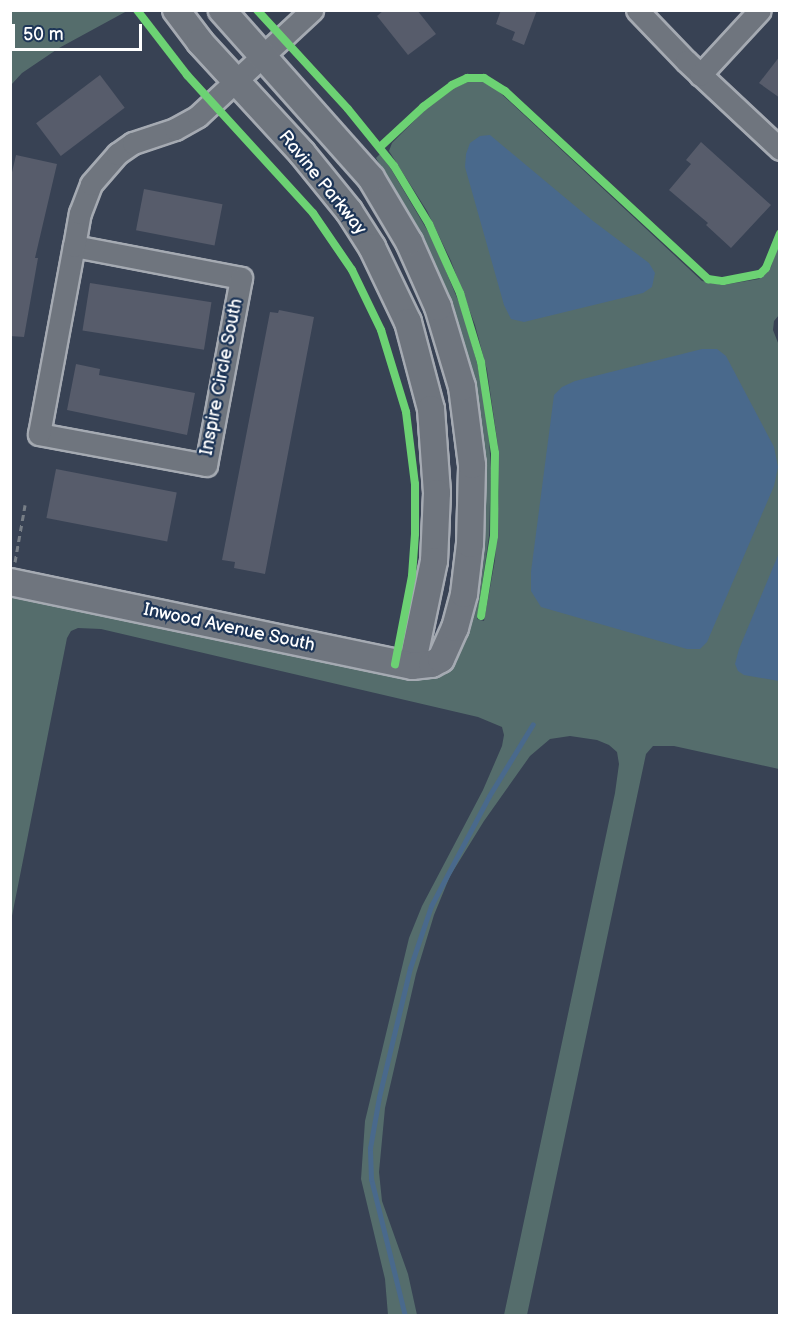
<!DOCTYPE html>
<style>
body{margin:0}
#map{position:relative;width:790px;height:1326px;overflow:hidden;background:#384254;font-family:"Balsamiq Sans",sans-serif}
div>[style]{position:absolute}
.green>*{inset:0;background:#556d6c}
.water>*{inset:0;background:#49698c}
.stream>*{height:5px;margin:-2.5px;padding:0 2.5px;transform-origin:2.5px;border-radius:2.5px;background:#49698c}
.building>*{inset:0;background:#575c6b;transform-origin:0 0}
.path>*{height:3px;margin-top:-1.5px;transform-origin:0;background:repeating-linear-gradient(90deg,#777e86 0 6px,transparent 0 10.5px)}
.roads{filter:drop-shadow(2px 0 #a5aab2) drop-shadow(-2px 0 #a5aab2) drop-shadow(0 2px #a5aab2) drop-shadow(0 -2px #a5aab2)}
.minor>*{height:21px;margin:-10.5px;padding:0 10.5px;transform-origin:10.5px;border-radius:10.5px;background:#6f757e}
.tertiary>*{height:26px;margin:-13px;padding:0 13px;transform-origin:13px;border-radius:13px;background:#6f757e}
.cycleway>*{height:8px;margin:-4px;padding:0 4px;transform-origin:4px;border-radius:4px;background:#6cd273}
span{translate:-50% -50%;white-space:nowrap;text-align:center;line-height:1.15;-webkit-text-stroke:4.5px #1d3557;paint-order:stroke}
.street-label{font-size:18px;color:#fff}
.frame{position:absolute;inset:0;border:12px solid #fff;pointer-events:none}
.scale{position:absolute;left:12px;top:24px;width:130px;height:27px;box-sizing:border-box;border:3px solid #fff;border-top:0;padding-left:8px;font-size:18px;line-height:21px;white-space:nowrap;color:#fff;-webkit-text-stroke:4px #1d3557;paint-order:stroke}
</style>
<div id="map">
<div class="green">
<i style="clip-path:polygon(11px 10px,127px 10px,127px 11px,59px 48px,22px 73px,11px 85px)"></i>
<i style="clip-path:polygon(468px 82px,483px 82px,495px 88px,702px 281px,723px 285px,759px 279px,771px 267px,779px 243px,779px 315px,774px 321px,773px 330px,780px 348px,779px 769px,674px 746px,653px 746px,646px 754px,527px 1315px,504px 1315px,615px 793px,619px 764px,617px 752px,609px 745px,597px 740px,570px 736px,550px 739px,530px 756px,484px 821px,450px 876px,434px 915px,416px 974px,385px 1108px,379px 1172px,382px 1201px,408px 1274px,417px 1315px,388px 1315px,385px 1279px,361px 1179px,365px 1121px,409px 938px,422px 906px,483px 790px,502px 746px,504px 735px,502px 727px,478px 717px,101px 629px,78px 628px,71px 631px,67px 638px,11px 921px,11px 593px,415px 678px,437px 677px,449px 669px,456px 659px,467px 627px,477px 570px,436px 272px,409px 214px,376px 158px,380px 154px,391px 169px,433px 240px,462px 310px,477px 363px,487px 415px,491px 468px,489px 536px,477px 619px,484px 621px,495px 560px,499px 492px,498px 446px,487px 370px,475px 325px,451px 261px,427px 211px,389px 151px,392px 143px,426px 109px,454px 88px)"></i>
</div>
<div class="water">
<i style="clip-path:polygon(490px 135px,593px 221px,649px 263px,655px 273px,652px 287px,643px 293px,524px 322px,511px 319px,504px 305px,465px 167px,466px 154px,470px 143px,480px 136px)"></i>
<i style="clip-path:polygon(702px 349px,717px 349px,726px 356px,774px 447px,778px 467px,774px 486px,707px 642px,700px 649px,687px 649px,541px 607px,531px 591px,531px 572px,554px 395px,562px 387px,575px 381px)"></i>
<i style="clip-path:polygon(779px 553px,779px 681px,744px 675px,738px 671px,735px 664px,739px 649px)"></i>
</div>
<div class="stream">
<i style="left:405px;top:1316px;width:141px;rotate:-103.9deg"></i>
<i style="left:371px;top:1179px;width:31px;rotate:-92deg"></i>
<i style="left:370px;top:1148px;width:52px;rotate:-80deg"></i>
<i style="left:379px;top:1097px;width:133px;rotate:-76.5deg"></i>
<i style="left:410px;top:968px;width:65px;rotate:-71.3deg"></i>
<i style="left:431px;top:906px;width:124px;rotate:-62.2deg"></i>
<i style="left:489px;top:796px;width:84px;rotate:-58.6deg"></i>
</div>
<div class="building">
<i style="clip-path:polygon(384px 10px,417px 10px,436px 34px,408px 55px,377px 16px)"></i>
<i style="clip-path:polygon(501px 10px,537px 10px,524px 45px,512px 40px,515px 32px,496px 24px)"></i>
<i style="clip-path:polygon(780px 56px,780px 98px,759px 83px)"></i>
<i style="left:100px;top:75px;width:41px;height:80px;rotate:53deg"></i>
<i style="clip-path:polygon(701px 142px,771px 205px,731px 248px,706px 225px,708px 223px,669px 190px,691px 164px,686px 160px)"></i>
<i style="clip-path:polygon(16px 155px,57px 164px,35px 258px,38px 258px,24px 337px,10px 336px,10px 181px)"></i>
<i style="left:144px;top:189px;width:80px;height:42px;rotate:11deg"></i>
<i style="left:90px;top:283px;width:123px;height:48px;rotate:9deg"></i>
<i style="clip-path:polygon(279px 310px,314px 317px,265px 574px,234px 568px,235px 562px,222px 560px,270px 312px,278px 313px)"></i>
<i style="clip-path:polygon(76px 364px,100px 369px,99px 375px,195px 393px,187px 435px,67px 410px)"></i>
<i style="left:56px;top:469px;width:123px;height:50px;rotate:11deg"></i>
</div>
<div class="path">
<i style="left:15px;top:562px;width:58px;rotate:-80deg"></i>
</div>
<div class="roads">
<div class="minor">
<i style="left:637px;top:10px;width:71px;rotate:46.1deg"></i>
<i style="left:686px;top:61px;width:129px;rotate:43.1deg"></i>
<i style="left:700px;top:75px;width:88px;rotate:-47.3deg"></i>
<i style="left:74px;top:246px;width:170px;rotate:10.8deg"></i>
<i style="left:241px;top:278px;width:190px;rotate:100.6deg"></i>
<i style="left:206px;top:465px;width:170px;rotate:-169.5deg"></i>
<i style="left:39px;top:434px;width:191px;rotate:-79.5deg"></i>
<i style="left:74px;top:246px;width:34px;rotate:-80deg"></i>
<i style="left:80px;top:213px;width:31px;rotate:-69deg"></i>
<i style="left:91px;top:184px;width:40px;rotate:-49deg"></i>
<i style="left:117px;top:154px;width:19px;rotate:-35deg"></i>
<i style="left:133px;top:143px;width:44px;rotate:-18.4deg"></i>
<i style="left:175px;top:129px;width:26px;rotate:-29deg"></i>
<i style="left:198px;top:116px;width:156px;rotate:-42.9deg"></i>
</div>
<div class="tertiary">
<i style="left:176px;top:10px;width:40px;rotate:53deg"></i>
<i style="left:200px;top:42px;width:151px;rotate:47.4deg"></i>
<i style="left:302px;top:153px;width:75px;rotate:51deg"></i>
<i style="left:349px;top:211px;width:43px;rotate:57.4deg"></i>
<i style="left:372px;top:247px;width:83px;rotate:64.4deg"></i>
<i style="left:408px;top:322px;width:90px;rotate:75.2deg"></i>
<i style="left:431px;top:409px;width:84px;rotate:85.9deg"></i>
<i style="left:437px;top:493px;width:68px;rotate:92.5deg"></i>
<i style="left:434px;top:561px;width:107px;rotate:101.8deg"></i>
<i style="left:10px;top:582px;width:411px;rotate:11.8deg"></i>
<i style="left:412px;top:666px;width:20px;rotate:-6deg"></i>
<i style="left:432px;top:664px;width:10px;rotate:-29deg"></i>
<i style="left:441px;top:659px;width:34px;rotate:-66deg"></i>
<i style="left:455px;top:628px;width:35px;rotate:-75deg"></i>
<i style="left:464px;top:594px;width:50px;rotate:-83.2deg"></i>
<i style="left:470px;top:544px;width:79px;rotate:-88.5deg"></i>
<i style="left:472px;top:465px;width:79px;rotate:-97.3deg"></i>
<i style="left:462px;top:387px;width:84px;rotate:-106.7deg"></i>
<i style="left:438px;top:307px;width:71px;rotate:-114deg"></i>
<i style="left:409px;top:242px;width:74px;rotate:-120.7deg"></i>
<i style="left:371px;top:178px;width:225px;rotate:-131.6deg"></i>
</div>
</div>
<div class="cycleway">
<i style="left:137px;top:10px;width:82px;rotate:52.4deg"></i>
<i style="left:187px;top:75px;width:187px;rotate:47.6deg"></i>
<i style="left:313px;top:213px;width:69px;rotate:55.6deg"></i>
<i style="left:352px;top:270px;width:67px;rotate:64.2deg"></i>
<i style="left:381px;top:330px;width:86px;rotate:73deg"></i>
<i style="left:406px;top:412px;width:73px;rotate:82.9deg"></i>
<i style="left:415px;top:484px;width:50px;rotate:90deg"></i>
<i style="left:415px;top:534px;width:42px;rotate:94.1deg"></i>
<i style="left:412px;top:576px;width:90px;rotate:100.9deg"></i>
<i style="left:257px;top:10px;width:134px;rotate:47.4deg"></i>
<i style="left:348px;top:109px;width:73px;rotate:51.1deg"></i>
<i style="left:394px;top:166px;width:68px;rotate:58.9deg"></i>
<i style="left:429px;top:224px;width:76px;rotate:65.8deg"></i>
<i style="left:460px;top:293px;width:72px;rotate:73.1deg"></i>
<i style="left:481px;top:362px;width:92px;rotate:81.3deg"></i>
<i style="left:495px;top:453px;width:83px;rotate:90.7deg"></i>
<i style="left:494px;top:536px;width:81px;rotate:99.2deg"></i>
<i style="left:380px;top:147px;width:59px;rotate:-42.9deg"></i>
<i style="left:423px;top:107px;width:36px;rotate:-37deg"></i>
<i style="left:452px;top:85px;width:17px;rotate:-25deg"></i>
<i style="left:467px;top:78px;width:17px"></i>
<i style="left:484px;top:78px;width:25px;rotate:32deg"></i>
<i style="left:505px;top:91px;width:277px;rotate:42.8deg"></i>
<i style="left:708px;top:279px;width:15px;rotate:8deg"></i>
<i style="left:723px;top:281px;width:38px;rotate:-11deg"></i>
<i style="left:760px;top:274px;width:8px;rotate:-45deg"></i>
<i style="left:766px;top:268px;width:37px;rotate:-68deg"></i>
</div>
<div class="street-label">
<span style="left:322px;top:183px;rotate:51deg">Ravine Parkway</span>
<span style="left:222px;top:377px;rotate:-79deg">Inspire Circle South</span>
<span style="left:229px;top:628px;rotate:12deg">Inwood Avenue South</span>
</div>
<div class="frame"></div>
<div class="scale">50 m</div>
</div>
